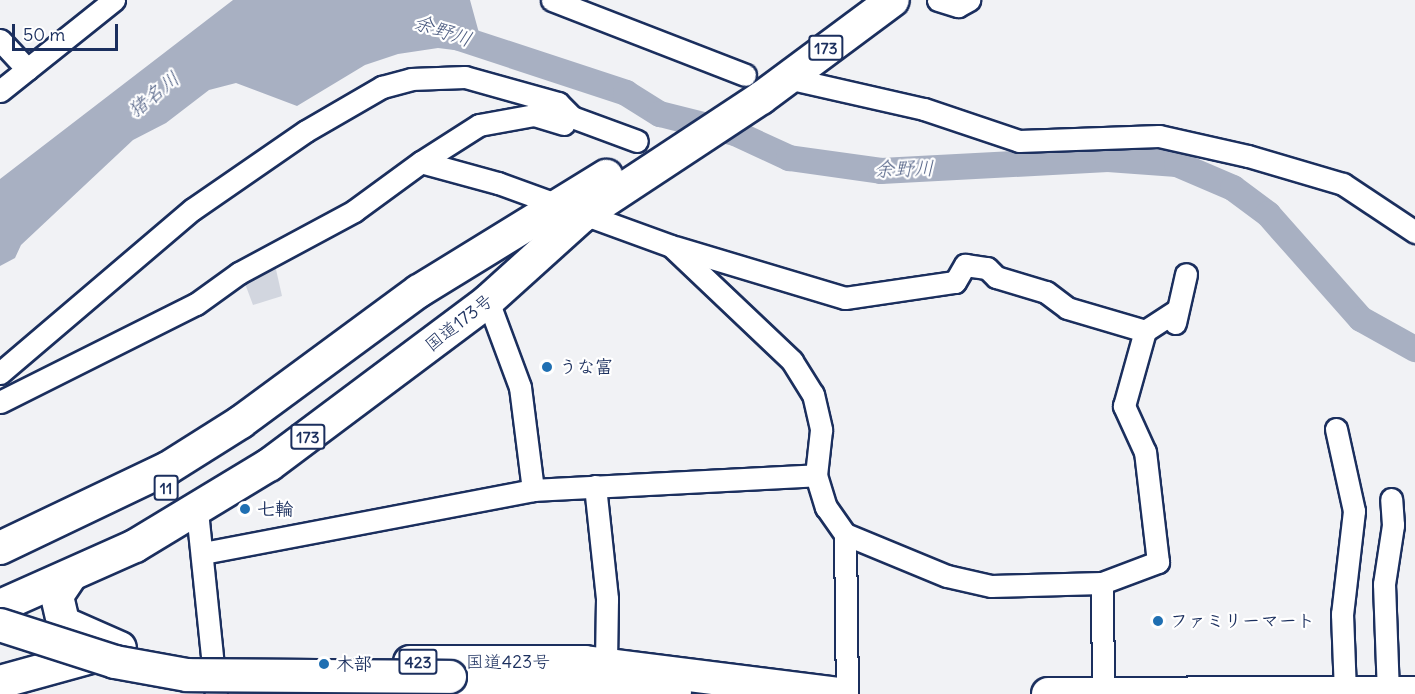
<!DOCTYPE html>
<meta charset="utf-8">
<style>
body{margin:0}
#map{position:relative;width:1415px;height:694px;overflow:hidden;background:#f1f2f5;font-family:Delius,"Klee One",sans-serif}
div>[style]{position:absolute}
.green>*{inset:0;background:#d2d6df}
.water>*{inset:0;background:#a8b0c2}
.river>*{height:26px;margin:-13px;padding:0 13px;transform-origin:13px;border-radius:13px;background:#a8b0c2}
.roads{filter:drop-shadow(2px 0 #1b2f5e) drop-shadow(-2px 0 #1b2f5e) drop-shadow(0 2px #1b2f5e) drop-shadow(0 -2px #1b2f5e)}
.minor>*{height:21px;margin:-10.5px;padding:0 10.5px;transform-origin:10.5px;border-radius:10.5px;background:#fff}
.highway>*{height:32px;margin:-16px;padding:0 16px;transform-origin:16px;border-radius:16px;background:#fff}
.bridges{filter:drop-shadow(2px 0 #1b2f5e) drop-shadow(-2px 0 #1b2f5e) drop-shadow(0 2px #1b2f5e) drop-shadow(0 -2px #1b2f5e)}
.highway-bridge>*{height:32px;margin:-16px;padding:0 16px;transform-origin:16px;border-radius:16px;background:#fff}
.dots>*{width:16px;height:16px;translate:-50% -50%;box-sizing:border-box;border:3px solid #fff;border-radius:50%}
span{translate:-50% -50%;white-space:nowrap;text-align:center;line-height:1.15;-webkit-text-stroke:4.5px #fff;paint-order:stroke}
.shield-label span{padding:2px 4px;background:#fff;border:2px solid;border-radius:4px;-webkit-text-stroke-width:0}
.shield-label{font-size:16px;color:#1b2f5e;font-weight:700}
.street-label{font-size:18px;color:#1b2f5e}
.poi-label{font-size:18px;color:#1b2f5e;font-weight:700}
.left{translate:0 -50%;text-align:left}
.water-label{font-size:20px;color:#4c5c81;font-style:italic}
.scale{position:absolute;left:12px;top:24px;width:106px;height:27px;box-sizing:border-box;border:3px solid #1b2f5e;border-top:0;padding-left:8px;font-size:18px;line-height:21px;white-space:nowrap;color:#1b2f5e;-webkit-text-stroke:4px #fff;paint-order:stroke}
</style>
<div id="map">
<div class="green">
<i style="clip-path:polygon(275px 265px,282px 296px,253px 305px,244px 281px)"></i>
</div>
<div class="water">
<i style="clip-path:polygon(233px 0,470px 0,479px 33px,470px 52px,438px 48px,398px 54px,365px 65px,297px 106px,236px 83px,209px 90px,166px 123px,133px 140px,21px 245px,15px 258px,0 266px,0 179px)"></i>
</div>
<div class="river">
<i style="left:441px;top:32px;width:195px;rotate:18.2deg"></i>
<i style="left:626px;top:93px;width:40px;rotate:32deg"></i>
<i style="left:660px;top:114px;width:77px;rotate:14.2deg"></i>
<i style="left:735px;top:133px;width:60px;rotate:24.8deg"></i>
<i style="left:789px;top:158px;width:93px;rotate:8deg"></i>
<i style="left:881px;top:171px;width:227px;rotate:-3deg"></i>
<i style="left:1108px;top:159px;width:69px;rotate:4.1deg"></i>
<i style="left:1177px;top:164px;width:61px;rotate:23.2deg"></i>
<i style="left:1233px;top:188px;width:44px;rotate:36.6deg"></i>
<i style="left:1268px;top:214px;width:140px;rotate:48.5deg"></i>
<i style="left:1361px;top:319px;width:62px;rotate:29.1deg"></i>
</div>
<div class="roads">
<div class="minor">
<i style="left:552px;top:0;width:207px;rotate:21.2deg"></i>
<i style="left:938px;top:0;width:21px;rotate:17deg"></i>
<i style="left:958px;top:6px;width:13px;rotate:-29deg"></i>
<i style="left:0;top:40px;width:40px;rotate:47deg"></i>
<i style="left:783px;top:77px;width:145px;rotate:12.8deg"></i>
<i style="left:924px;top:109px;width:100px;rotate:18.6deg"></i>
<i style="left:1019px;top:141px;width:140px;rotate:-2deg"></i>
<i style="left:1159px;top:136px;width:91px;rotate:12.7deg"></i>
<i style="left:1248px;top:156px;width:99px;rotate:16.4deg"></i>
<i style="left:1343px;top:184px;width:87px;rotate:33.7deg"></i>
<i style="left:0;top:91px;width:146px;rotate:-38.6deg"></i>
<i style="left:421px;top:162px;width:69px;rotate:-32.5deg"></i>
<i style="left:479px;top:125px;width:56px;rotate:-10.3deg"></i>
<i style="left:534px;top:115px;width:31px;rotate:17deg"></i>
<i style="left:675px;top:247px;width:177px;rotate:16.7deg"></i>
<i style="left:845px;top:298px;width:111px;rotate:-8.3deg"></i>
<i style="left:955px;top:282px;width:20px;rotate:-60deg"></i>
<i style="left:965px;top:265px;width:22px;rotate:8deg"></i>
<i style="left:987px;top:268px;width:13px;rotate:45deg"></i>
<i style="left:996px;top:277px;width:52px;rotate:16.7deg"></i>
<i style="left:1046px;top:292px;width:26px;rotate:37deg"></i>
<i style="left:1067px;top:308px;width:81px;rotate:16.4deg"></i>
<i style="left:488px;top:301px;width:92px;rotate:69.6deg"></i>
<i style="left:520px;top:387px;width:104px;rotate:82.8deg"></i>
<i style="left:1175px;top:323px;width:50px;rotate:-77.3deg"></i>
<i style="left:0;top:373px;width:253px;rotate:-40.4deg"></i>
<i style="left:193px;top:209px;width:137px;rotate:-34.6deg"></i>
<i style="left:306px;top:131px;width:88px;rotate:-30.1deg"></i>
<i style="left:382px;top:87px;width:30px;rotate:-15deg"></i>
<i style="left:411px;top:79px;width:54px;rotate:-2.1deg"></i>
<i style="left:465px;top:77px;width:97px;rotate:15.6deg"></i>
<i style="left:558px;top:103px;width:20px;rotate:45deg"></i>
<i style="left:572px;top:117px;width:69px;rotate:20.3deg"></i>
<i style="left:0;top:402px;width:219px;rotate:-26.6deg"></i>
<i style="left:196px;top:304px;width:53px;rotate:-35.8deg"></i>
<i style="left:239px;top:273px;width:131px;rotate:-28.3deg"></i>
<i style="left:354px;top:211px;width:83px;rotate:-36.2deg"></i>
<i style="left:421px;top:162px;width:80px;rotate:15.3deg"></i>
<i style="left:498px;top:183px;width:184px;rotate:20deg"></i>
<i style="left:671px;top:246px;width:167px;rotate:43.5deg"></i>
<i style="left:792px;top:361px;width:39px;rotate:58deg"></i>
<i style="left:813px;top:394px;width:37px;rotate:77deg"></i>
<i style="left:821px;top:430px;width:45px;rotate:96.3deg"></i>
<i style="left:816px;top:475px;width:34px;rotate:73deg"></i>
<i style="left:826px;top:507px;width:33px;rotate:55deg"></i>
<i style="left:845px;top:534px;width:110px;rotate:22.4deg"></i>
<i style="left:947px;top:576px;width:45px;rotate:12.8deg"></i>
<i style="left:991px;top:586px;width:111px;rotate:-1.5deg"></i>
<i style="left:1102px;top:583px;width:60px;rotate:-20.6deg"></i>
<i style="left:1158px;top:562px;width:111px;rotate:-96.7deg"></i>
<i style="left:1145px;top:452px;width:51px;rotate:-114.5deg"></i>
<i style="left:1124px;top:406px;width:78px;rotate:-74.4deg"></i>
<i style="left:1145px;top:331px;width:38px;rotate:-33deg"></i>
<i style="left:1336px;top:429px;width:84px;rotate:77.6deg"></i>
<i style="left:1354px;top:511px;width:104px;rotate:96.6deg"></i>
<i style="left:1342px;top:614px;width:79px;rotate:87.8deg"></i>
<i style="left:595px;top:486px;width:114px;rotate:83.9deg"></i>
<i style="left:607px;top:599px;width:65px;rotate:90.9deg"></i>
<i style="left:197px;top:511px;width:184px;rotate:84.1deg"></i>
<i style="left:845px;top:534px;width:160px;rotate:89.3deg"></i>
<i style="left:203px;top:553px;width:336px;rotate:-10.8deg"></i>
<i style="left:533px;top:490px;width:283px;rotate:-3deg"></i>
<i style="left:1102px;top:583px;width:111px;rotate:89.5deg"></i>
<i style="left:1388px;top:693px;width:109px;rotate:-92.1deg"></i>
<i style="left:1384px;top:584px;width:60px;rotate:-81.3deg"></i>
<i style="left:1393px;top:525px;width:26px;rotate:-94deg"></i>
</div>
<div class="highway">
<i style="left:0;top:548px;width:186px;rotate:-25.5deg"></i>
<i style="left:168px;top:468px;width:86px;rotate:-32.2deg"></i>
<i style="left:241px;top:422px;width:221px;rotate:-36.4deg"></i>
<i style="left:419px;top:291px;width:220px;rotate:-31.6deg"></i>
<i style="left:69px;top:578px;width:22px;rotate:124deg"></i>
<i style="left:57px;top:596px;width:28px;rotate:77deg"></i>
<i style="left:63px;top:623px;width:62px;rotate:23.7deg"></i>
<i style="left:0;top:606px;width:148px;rotate:-24deg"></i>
<i style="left:135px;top:546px;width:157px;rotate:-31.2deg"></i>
<i style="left:269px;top:465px;width:274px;rotate:-36.8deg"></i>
<i style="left:488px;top:301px;width:127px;rotate:-42.1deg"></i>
<i style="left:582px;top:216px;width:214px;rotate:-33.4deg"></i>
<i style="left:761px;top:98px;width:164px;rotate:-36.6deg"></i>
<i style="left:410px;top:662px;width:175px"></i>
<i style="left:585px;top:662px;width:255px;rotate:7.2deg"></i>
<i style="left:0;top:682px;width:113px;rotate:-15.4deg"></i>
<i style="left:419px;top:688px;width:256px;rotate:0.9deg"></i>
<i style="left:1048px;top:694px;width:367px;rotate:-0.2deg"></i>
</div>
</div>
<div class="bridges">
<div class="highway-bridge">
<i style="left:0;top:625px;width:121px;rotate:17.8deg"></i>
<i style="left:115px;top:662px;width:73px;rotate:10.2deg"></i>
<i style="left:187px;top:675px;width:263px;rotate:0.4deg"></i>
</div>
</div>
<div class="dots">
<i style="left:547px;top:367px;background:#1f6fb2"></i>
<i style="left:245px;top:509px;background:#1f6fb2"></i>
<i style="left:1158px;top:621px;background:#1f6fb2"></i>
<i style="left:324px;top:664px;background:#1f6fb2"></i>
</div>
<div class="shield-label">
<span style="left:826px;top:48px">173</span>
<span style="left:308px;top:437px">173</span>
<span style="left:166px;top:488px">11</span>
<span style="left:418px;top:662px">423</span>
</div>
<div class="street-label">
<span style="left:459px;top:323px;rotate:-38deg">国道173号</span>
<span style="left:508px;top:662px">国道423号</span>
</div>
<div class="poi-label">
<span class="left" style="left:559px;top:367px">うな富</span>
<span class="left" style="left:257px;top:509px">七輪</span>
<span class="left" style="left:1170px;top:621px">ファミリーマート</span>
<span class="left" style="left:336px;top:664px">木部</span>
</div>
<div class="water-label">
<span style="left:443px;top:30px;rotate:19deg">余野川</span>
<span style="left:153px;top:94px;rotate:-39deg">猪名川</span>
<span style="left:904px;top:168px;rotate:-1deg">余野川</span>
</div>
<div class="scale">50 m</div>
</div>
